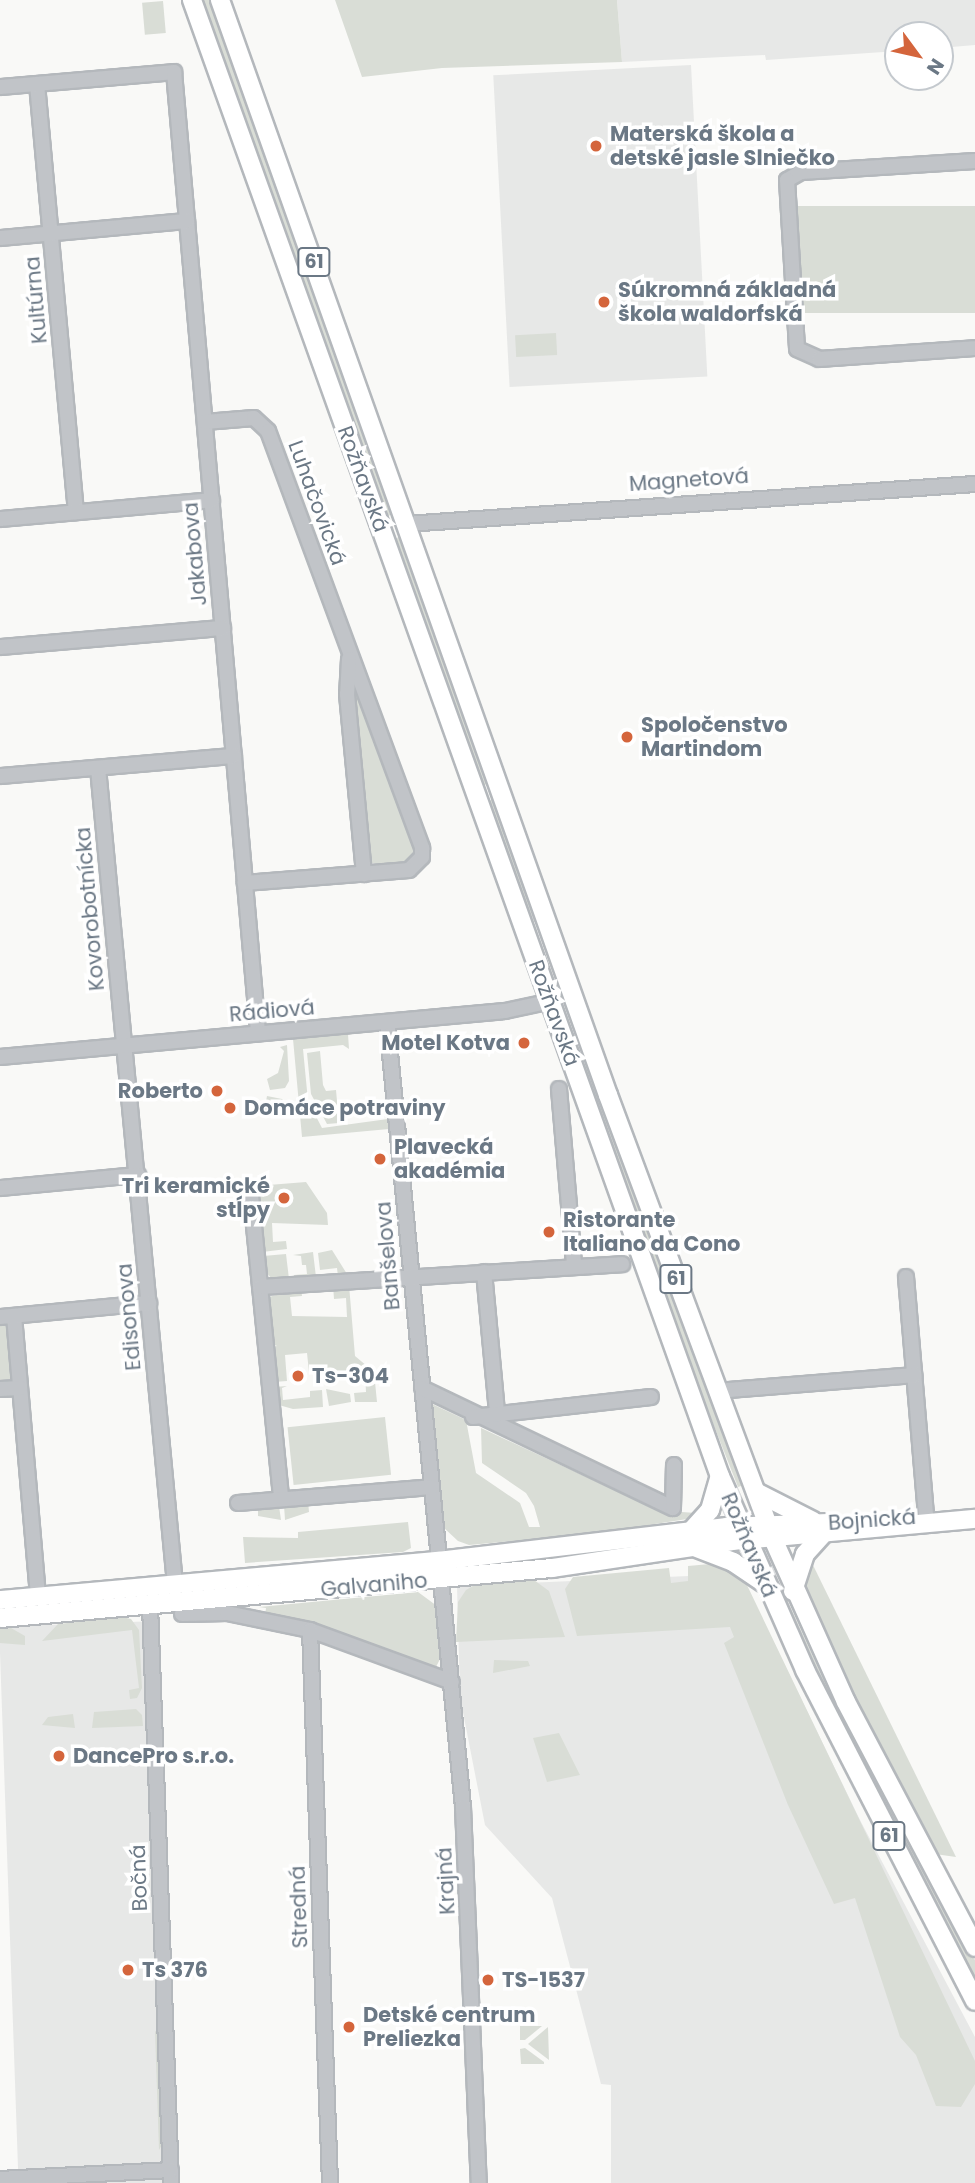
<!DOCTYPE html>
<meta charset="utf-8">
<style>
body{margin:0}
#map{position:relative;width:975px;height:2183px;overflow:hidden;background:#f9f9f7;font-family:Poppins,sans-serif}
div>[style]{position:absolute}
.built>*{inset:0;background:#e7e8e7;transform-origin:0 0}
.green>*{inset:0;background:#d9ddd6;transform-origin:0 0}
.roads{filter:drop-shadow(2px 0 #b4b8bc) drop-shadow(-2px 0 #b4b8bc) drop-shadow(0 2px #b4b8bc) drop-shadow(0 -2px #b4b8bc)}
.minor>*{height:14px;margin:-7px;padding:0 7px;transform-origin:7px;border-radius:7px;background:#c1c4c8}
.major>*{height:18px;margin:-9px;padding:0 9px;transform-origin:9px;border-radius:9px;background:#fff}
.dots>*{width:19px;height:19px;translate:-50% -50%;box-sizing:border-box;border:4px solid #fff;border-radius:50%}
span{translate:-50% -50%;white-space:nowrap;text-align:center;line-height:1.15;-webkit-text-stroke:7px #fff;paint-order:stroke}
.shield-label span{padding:2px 5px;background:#fff;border:2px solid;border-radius:5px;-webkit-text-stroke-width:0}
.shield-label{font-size:19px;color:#6b7885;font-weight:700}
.poi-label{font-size:21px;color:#6b7885;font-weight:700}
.left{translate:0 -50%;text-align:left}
.right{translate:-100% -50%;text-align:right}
.street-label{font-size:21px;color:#6b7885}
.north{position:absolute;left:884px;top:21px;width:70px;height:70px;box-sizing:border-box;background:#fff;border:2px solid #c4c9ce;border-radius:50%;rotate:123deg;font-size:19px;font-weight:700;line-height:28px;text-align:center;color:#6b7885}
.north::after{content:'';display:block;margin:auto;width:24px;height:32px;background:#d4653c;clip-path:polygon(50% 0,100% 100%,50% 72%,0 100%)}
</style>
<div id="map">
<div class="built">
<i style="clip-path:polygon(617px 0,975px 0,975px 45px,940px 48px,940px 35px,898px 35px,898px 51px,766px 60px,765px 55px,622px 62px)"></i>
<i style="left:691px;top:65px;width:312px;height:198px;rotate:87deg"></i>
<i style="clip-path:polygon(712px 1575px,757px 1608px,861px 1822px,975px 2037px,975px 2183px,611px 2183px,611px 2085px,601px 2084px,552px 1898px,485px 1825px,460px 1697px,457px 1586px)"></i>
<i style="left:158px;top:1621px;width:562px;height:159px;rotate:88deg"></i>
</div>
<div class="green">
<i style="clip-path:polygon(200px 0,213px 0,393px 514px,388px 516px,383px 515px)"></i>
<i style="clip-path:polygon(335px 0,617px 0,622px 62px,442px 68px,362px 77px)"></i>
<i style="left:163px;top:1px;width:32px;height:21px;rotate:85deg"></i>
<i style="left:975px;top:206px;width:107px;height:184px;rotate:90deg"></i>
<i style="left:556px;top:333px;width:22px;height:41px;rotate:87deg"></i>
<i style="clip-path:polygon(398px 537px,402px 538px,488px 782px,485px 785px,481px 784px,393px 546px)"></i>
<i style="clip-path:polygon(360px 697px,416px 850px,407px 864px,370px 863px,354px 698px)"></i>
<i style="clip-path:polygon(491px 800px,495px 800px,540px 921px,534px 922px,494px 825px,487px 803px)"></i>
<i style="clip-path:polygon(563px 1014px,617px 1138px,744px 1485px,738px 1487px,668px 1309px)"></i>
<i style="clip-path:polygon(348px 1034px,349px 1049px,343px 1045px,303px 1049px,308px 1101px,322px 1128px,388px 1119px,389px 1129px,302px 1137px,293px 1039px)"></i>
<i style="clip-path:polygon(287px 1045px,289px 1081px,285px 1088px,270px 1090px,267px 1079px,278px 1073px,284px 1051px,280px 1047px)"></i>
<i style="clip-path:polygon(320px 1051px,323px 1085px,326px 1091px,336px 1090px,339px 1123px,327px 1124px,311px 1094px,307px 1053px)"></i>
<i style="clip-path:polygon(267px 1096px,282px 1099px,292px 1110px,264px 1112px)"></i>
<i style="clip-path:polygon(306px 1182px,327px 1213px,328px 1225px,272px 1223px,273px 1242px,286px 1241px,287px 1249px,262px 1252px,256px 1186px)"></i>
<i style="clip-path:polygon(332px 1250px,347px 1274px,347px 1276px,338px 1277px,337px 1268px,320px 1270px,318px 1253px)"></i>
<i style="clip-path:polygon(313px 1252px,316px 1277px,294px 1279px,294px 1275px,307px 1274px,306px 1265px,302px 1265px,301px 1256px,293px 1255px)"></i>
<i style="clip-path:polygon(286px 1254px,289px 1279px,273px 1280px,263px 1269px,263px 1256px)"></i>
<i style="clip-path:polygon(333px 1285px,349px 1285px,355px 1356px,374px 1372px,377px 1402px,355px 1402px,354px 1393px,366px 1392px,365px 1373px,309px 1372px,307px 1353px,285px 1355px,287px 1381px,274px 1382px,271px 1347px,277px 1346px,271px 1343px,269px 1297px,301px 1288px,302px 1296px,290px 1297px,292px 1316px,347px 1317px,346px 1298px,334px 1299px)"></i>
<i style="clip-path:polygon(0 1324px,8px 1324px,13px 1380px,0 1381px)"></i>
<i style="clip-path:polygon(287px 1386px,282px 1388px,283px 1400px,310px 1397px,310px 1391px,322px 1390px,323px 1407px,293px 1409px,279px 1405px,274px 1387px)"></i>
<i style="clip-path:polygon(326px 1389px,350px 1394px,351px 1402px,329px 1406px)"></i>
<i style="clip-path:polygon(432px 1404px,466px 1420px,476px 1473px,520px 1503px,529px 1527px,540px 1527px,534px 1506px,526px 1493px,482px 1463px,481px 1428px,638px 1501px,668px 1511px,696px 1513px,687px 1519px,591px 1534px,469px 1545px,458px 1541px,443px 1527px)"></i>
<i style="left:385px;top:1417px;width:58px;height:98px;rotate:84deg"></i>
<i style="clip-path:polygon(308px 1501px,309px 1512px,285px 1520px,284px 1505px)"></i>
<i style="clip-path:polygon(279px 1506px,281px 1520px,258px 1516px,258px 1508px)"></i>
<i style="clip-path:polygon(408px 1522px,411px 1548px,403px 1552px,245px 1563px,243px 1537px,298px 1538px,298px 1532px)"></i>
<i style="clip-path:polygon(810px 1559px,956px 1857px,935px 1854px,835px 1657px,803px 1579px)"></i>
<i style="clip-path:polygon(710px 1564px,731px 1570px,746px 1583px,975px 2061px,975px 2084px,961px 2107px,936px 2106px,916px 2055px,900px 2037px,855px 1898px,834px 1904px,788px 1805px,724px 1643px,734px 1637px,730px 1627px,577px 1636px,565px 1589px,573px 1577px,669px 1568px,671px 1583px,688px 1581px,688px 1566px)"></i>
<i style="clip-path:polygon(534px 1580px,549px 1591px,565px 1637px,456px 1642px,458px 1602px,466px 1590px,473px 1586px)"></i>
<i style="clip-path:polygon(779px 1582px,820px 1672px,975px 1960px,975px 1987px,811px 1669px,773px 1584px)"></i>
<i style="clip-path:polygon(418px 1592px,437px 1606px,443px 1653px,436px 1667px,428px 1670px,315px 1623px,265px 1616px,266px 1608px,259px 1607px)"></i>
<i style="clip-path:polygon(122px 1617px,131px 1619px,139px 1630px,142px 1688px,137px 1698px,130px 1699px,129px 1690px,139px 1688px,132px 1630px,42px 1641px,58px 1624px)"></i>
<i style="clip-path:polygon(11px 1628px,25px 1636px,25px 1645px,0 1643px,0 1629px)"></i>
<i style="clip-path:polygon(494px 1660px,528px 1661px,530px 1666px,493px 1673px)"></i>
<i style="clip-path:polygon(136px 1709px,142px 1715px,143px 1726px,92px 1728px,94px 1712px)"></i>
<i style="clip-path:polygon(73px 1714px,75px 1728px,42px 1725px,48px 1717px)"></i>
<i style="clip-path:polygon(559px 1733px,580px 1775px,547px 1782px,533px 1738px)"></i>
<i style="clip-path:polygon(520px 2026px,542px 2026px,525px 2040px,520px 2040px)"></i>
<i style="clip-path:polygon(548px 2027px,549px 2060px,528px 2044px)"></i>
<i style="clip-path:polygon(155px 2031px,159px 2034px,164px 2141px,159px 2150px)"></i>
<i style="clip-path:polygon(525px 2048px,544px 2062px,544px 2064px,521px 2064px,520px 2049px)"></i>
</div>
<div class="roads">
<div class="minor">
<i style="left:37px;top:84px;width:430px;rotate:84.8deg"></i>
<i style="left:0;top:87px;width:175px;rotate:-4.9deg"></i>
<i style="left:174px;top:72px;width:965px;rotate:85deg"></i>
<i style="left:975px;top:161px;width:174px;rotate:176.4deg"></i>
<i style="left:801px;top:172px;width:16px;rotate:150deg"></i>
<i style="left:787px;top:180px;width:169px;rotate:86.6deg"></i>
<i style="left:797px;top:349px;width:24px;rotate:24deg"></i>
<i style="left:819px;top:359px;width:156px;rotate:-4deg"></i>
<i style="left:0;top:238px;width:188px;rotate:-5.2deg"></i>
<i style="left:205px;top:422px;width:49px;rotate:-4.7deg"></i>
<i style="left:254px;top:418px;width:19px;rotate:43deg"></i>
<i style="left:268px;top:431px;width:445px;rotate:69.7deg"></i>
<i style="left:422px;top:848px;width:9px;rotate:90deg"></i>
<i style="left:422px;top:857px;width:18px;rotate:135deg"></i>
<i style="left:409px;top:870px;width:165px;rotate:175.5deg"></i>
<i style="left:0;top:519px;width:213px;rotate:-5.1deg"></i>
<i style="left:407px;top:524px;width:569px;rotate:-4.03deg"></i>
<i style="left:0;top:647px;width:224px;rotate:-4.9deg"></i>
<i style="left:349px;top:659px;width:35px;rotate:93deg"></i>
<i style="left:347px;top:694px;width:181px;rotate:84.6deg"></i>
<i style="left:98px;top:768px;width:820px;rotate:84.61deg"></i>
<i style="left:175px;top:1584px;width:33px;rotate:140deg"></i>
<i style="left:150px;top:1605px;width:578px;rotate:87.92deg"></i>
<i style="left:0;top:776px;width:235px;rotate:-4.9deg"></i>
<i style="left:387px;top:1022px;width:789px;rotate:84.47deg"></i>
<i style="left:463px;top:1807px;width:376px;rotate:87.6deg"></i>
<i style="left:0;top:1057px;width:507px;rotate:-5.2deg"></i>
<i style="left:505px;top:1011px;width:43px;rotate:-12.1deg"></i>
<i style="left:559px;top:1089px;width:177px;rotate:85.1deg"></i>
<i style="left:0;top:1188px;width:139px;rotate:-5.4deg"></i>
<i style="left:251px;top:1196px;width:304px;rotate:84.3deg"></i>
<i style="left:484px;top:1272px;width:140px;rotate:84.7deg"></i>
<i style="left:906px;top:1277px;width:240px;rotate:85.2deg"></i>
<i style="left:260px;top:1287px;width:363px;rotate:-3.6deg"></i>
<i style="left:14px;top:1316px;width:281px;rotate:85.1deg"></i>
<i style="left:0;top:1317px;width:150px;rotate:-5.4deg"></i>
<i style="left:422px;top:1388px;width:278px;rotate:25.6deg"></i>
<i style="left:673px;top:1508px;width:43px;rotate:-88.7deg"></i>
<i style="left:0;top:1389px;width:20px;rotate:-3deg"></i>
<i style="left:717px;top:1391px;width:198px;rotate:-4.6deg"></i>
<i style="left:473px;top:1417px;width:179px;rotate:-6.4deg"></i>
<i style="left:238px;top:1503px;width:194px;rotate:-4.7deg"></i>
<i style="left:182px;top:1614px;width:45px;rotate:-1.3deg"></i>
<i style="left:227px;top:1613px;width:85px;rotate:11.6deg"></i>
<i style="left:310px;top:1630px;width:151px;rotate:20.1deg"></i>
<i style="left:310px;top:1630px;width:553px;rotate:87.93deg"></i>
<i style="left:0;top:2179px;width:171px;rotate:-3deg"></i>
</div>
<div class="major">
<i style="left:192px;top:0;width:1568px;rotate:70.32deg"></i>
<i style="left:720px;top:1476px;width:212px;rotate:66.3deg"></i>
<i style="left:805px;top:1670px;width:372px;rotate:62.8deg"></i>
<i style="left:220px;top:0;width:1162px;rotate:70.49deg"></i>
<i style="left:608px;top:1095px;width:476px;rotate:69.6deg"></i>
<i style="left:774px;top:1541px;width:176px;rotate:65.9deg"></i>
<i style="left:846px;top:1702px;width:277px;rotate:62.2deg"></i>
<i style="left:756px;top:1492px;width:64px;rotate:27deg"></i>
<i style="left:691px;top:1531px;width:28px;rotate:-48deg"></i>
<i style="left:710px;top:1510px;width:35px;rotate:-74deg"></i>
<i style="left:697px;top:1548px;width:39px;rotate:21deg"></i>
<i style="left:733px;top:1562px;width:37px;rotate:34deg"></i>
<i style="left:793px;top:1591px;width:39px;rotate:-72deg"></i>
<i style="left:805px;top:1554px;width:25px;rotate:-48deg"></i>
<i style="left:0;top:1600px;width:440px;rotate:-5.1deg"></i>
<i style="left:438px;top:1561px;width:291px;rotate:-6.7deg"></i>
<i style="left:727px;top:1527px;width:101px;rotate:-2.3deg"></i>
<i style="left:0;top:1618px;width:554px;rotate:-5.18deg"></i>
<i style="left:552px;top:1568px;width:182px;rotate:-8.5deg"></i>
<i style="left:732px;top:1541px;width:244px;rotate:-5.2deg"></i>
</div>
</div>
<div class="dots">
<i style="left:596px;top:146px;background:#d4653c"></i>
<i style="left:604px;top:302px;background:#d4653c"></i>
<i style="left:627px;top:737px;background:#d4653c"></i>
<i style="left:524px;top:1043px;background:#d4653c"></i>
<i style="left:217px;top:1091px;background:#d4653c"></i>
<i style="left:230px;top:1108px;background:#d4653c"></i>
<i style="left:380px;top:1159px;background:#d4653c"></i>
<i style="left:284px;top:1198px;background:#d4653c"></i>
<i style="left:549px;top:1232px;background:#d4653c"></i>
<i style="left:298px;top:1376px;background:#d4653c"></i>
<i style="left:59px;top:1756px;background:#d4653c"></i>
<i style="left:128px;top:1970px;background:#d4653c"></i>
<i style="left:488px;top:1980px;background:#d4653c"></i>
<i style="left:349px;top:2027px;background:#d4653c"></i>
</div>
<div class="shield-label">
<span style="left:314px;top:262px">61</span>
<span style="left:676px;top:1279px">61</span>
<span style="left:889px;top:1836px">61</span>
</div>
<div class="poi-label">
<span class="left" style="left:610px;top:146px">Materská škola a<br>detské jasle Slniečko</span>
<span class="left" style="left:618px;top:302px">Súkromná základná<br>škola waldorfská</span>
<span class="left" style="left:641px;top:737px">Spoločenstvo<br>Martindom</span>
<span class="right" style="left:510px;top:1043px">Motel Kotva</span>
<span class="right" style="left:203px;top:1091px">Roberto</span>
<span class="left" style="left:244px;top:1108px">Domáce potraviny</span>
<span class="left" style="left:394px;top:1159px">Plavecká<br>akadémia</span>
<span class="right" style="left:270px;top:1198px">Tri keramické<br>stĺpy</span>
<span class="left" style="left:563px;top:1232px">Ristorante<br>Italiano da Cono</span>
<span class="left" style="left:312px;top:1376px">Ts-304</span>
<span class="left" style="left:73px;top:1756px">DancePro s.r.o.</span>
<span class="left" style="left:142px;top:1970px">Ts 376</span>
<span class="left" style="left:502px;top:1980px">TS-1537</span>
<span class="left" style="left:363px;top:2027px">Detské centrum<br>Preliezka</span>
</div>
<div class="street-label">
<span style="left:36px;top:300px;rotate:-95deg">Kultúrna</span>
<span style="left:363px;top:479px;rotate:70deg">Rožňavská</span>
<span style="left:689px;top:480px;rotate:-4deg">Magnetová</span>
<span style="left:317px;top:503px;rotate:70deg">Luhačovická</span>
<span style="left:195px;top:554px;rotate:-95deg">Jakabova</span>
<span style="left:90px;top:909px;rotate:-95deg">Kovorobotnícka</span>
<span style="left:272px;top:1011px;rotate:-5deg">Rádiová</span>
<span style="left:554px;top:1013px;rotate:70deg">Rožňavská</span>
<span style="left:388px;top:1256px;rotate:-95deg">Banšelova</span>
<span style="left:129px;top:1317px;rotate:-95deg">Edisonova</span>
<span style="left:872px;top:1520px;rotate:-4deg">Bojnická</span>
<span style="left:749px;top:1545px;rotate:67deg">Rožňavská</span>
<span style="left:374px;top:1585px;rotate:-5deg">Galvaniho</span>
<span style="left:139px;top:1878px;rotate:-92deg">Bočná</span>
<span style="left:446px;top:1881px;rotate:-93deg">Krajná</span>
<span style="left:299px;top:1907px;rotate:-92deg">Stredná</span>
</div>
<div class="north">N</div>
</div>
